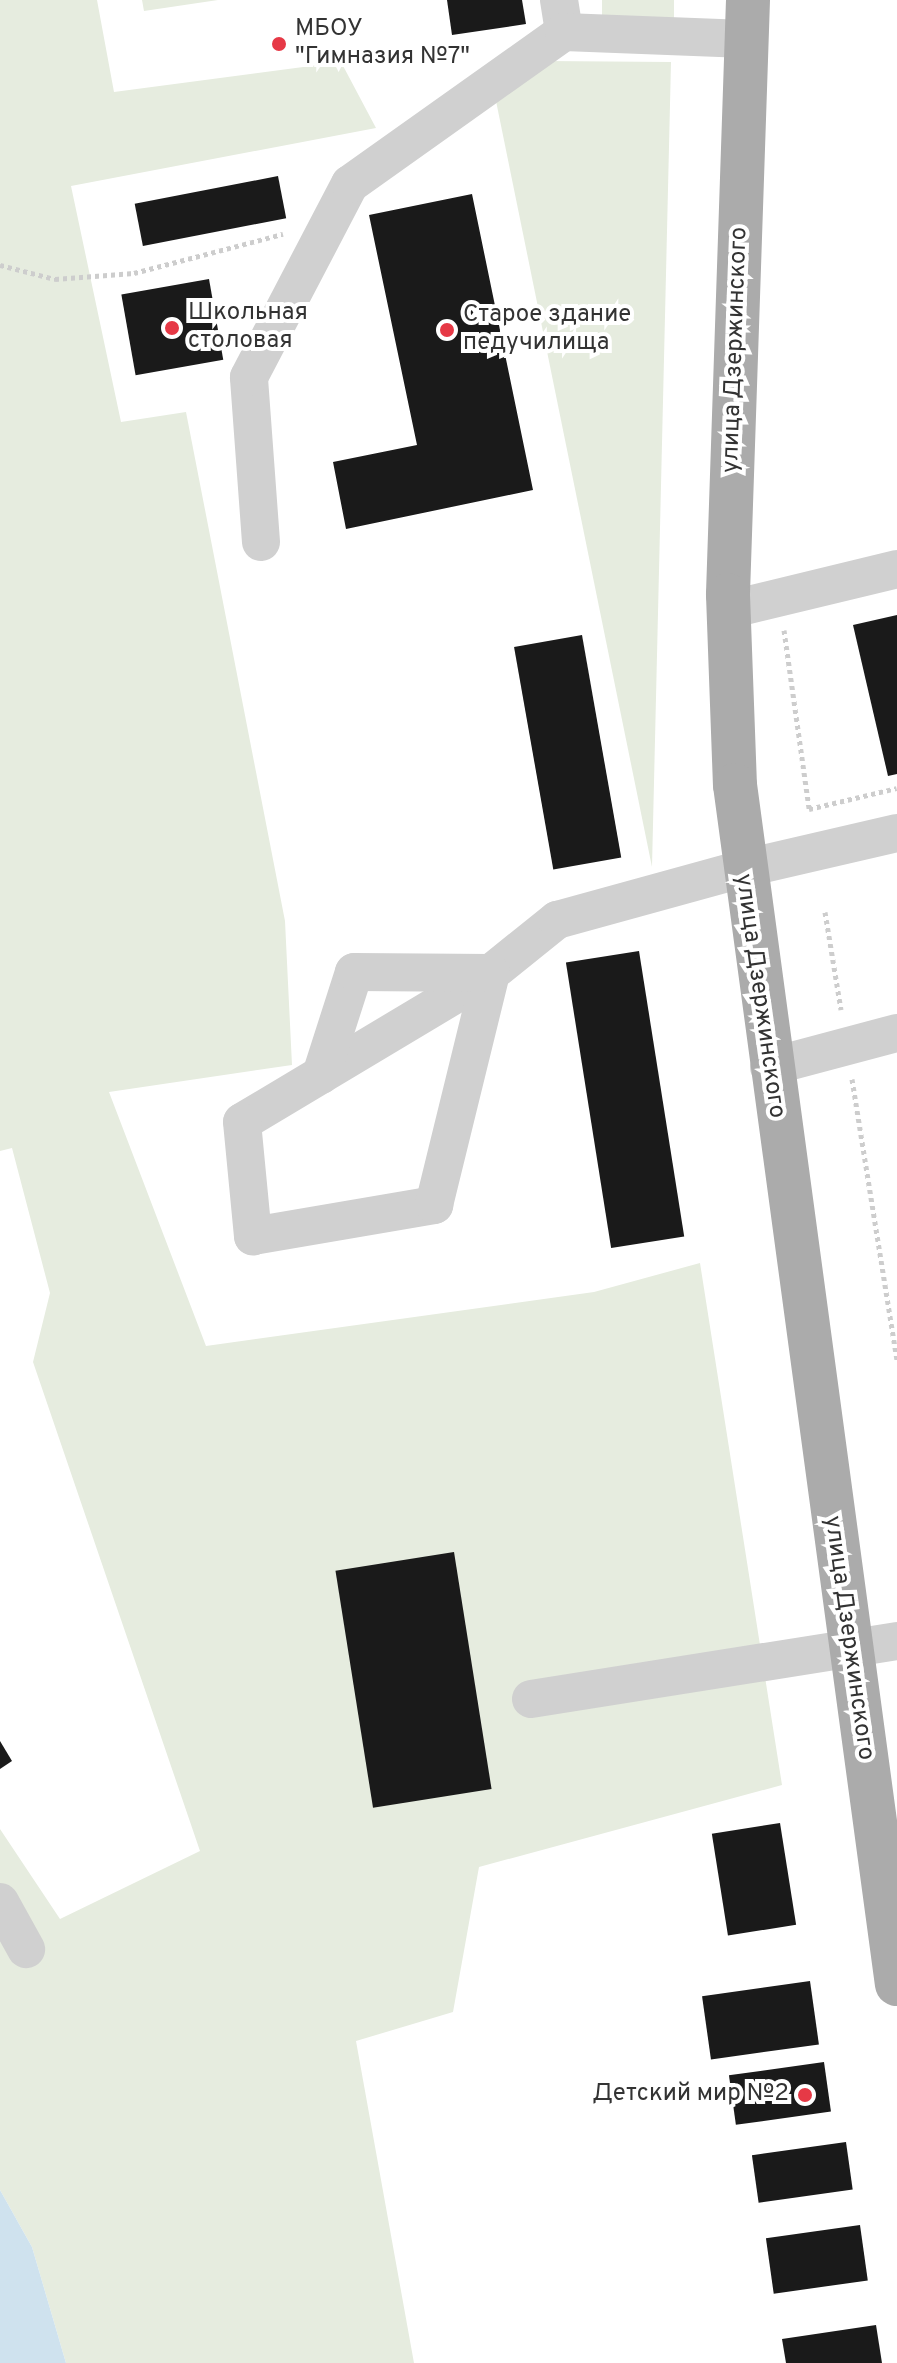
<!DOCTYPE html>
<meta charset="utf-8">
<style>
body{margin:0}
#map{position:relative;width:897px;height:2363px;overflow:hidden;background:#fff;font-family:Overpass,sans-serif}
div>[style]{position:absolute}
.green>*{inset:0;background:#e6ecdf;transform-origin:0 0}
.water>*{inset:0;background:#cfe2ee}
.building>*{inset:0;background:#1a1a1a;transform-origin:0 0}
.path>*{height:5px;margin-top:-2.5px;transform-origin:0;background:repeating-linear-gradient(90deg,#cdcdcd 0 4px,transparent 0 8px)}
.minor>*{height:38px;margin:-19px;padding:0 19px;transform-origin:19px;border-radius:19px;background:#d0d0d0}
.major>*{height:44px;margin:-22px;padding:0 22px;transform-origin:22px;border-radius:22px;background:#ababab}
.dots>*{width:22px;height:22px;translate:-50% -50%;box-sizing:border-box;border:4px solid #fff;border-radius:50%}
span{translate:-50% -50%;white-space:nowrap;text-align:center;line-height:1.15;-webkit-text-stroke:8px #fff;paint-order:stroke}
.poi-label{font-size:24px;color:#333}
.left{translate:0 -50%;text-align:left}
.right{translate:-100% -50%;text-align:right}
.street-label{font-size:24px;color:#333}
</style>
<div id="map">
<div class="green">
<i style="clip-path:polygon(0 0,97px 0,114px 92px,341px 62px,376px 128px,71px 186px,121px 422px,186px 412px,285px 921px,292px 1065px,109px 1092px,206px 1346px,594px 1292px,700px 1263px,782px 1785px,479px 1867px,453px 2012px,356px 2041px,414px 2363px,66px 2363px,32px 2247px,0 2190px,0 1829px,60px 1919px,200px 1851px,33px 1362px,50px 1293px,12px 1148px,0 1151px)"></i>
<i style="clip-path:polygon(142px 0,218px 0,144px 11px)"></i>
<i style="left:602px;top:0;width:72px;height:20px"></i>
<i style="clip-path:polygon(545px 61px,671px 62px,652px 867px,496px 101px)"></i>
</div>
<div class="water">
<i style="clip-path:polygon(0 2190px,32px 2247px,66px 2363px,0 2363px)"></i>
</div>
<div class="building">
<i style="clip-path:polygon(447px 0,522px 0,526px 24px,452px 35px)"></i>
<i style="left:278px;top:176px;width:43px;height:146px;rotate:79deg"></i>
<i style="clip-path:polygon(472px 194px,533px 490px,346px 529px,333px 462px,417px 445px,369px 215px)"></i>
<i style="left:209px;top:279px;width:82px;height:89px;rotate:80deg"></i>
<i style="clip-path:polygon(897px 615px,897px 774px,888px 776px,853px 625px)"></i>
<i style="left:582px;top:635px;width:226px;height:69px;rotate:80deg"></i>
<i style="left:639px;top:951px;width:289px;height:74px;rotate:81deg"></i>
<i style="left:454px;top:1552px;width:240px;height:120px;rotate:81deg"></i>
<i style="clip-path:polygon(0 1741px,12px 1761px,0 1769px)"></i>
<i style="left:780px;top:1823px;width:103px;height:69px;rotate:81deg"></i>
<i style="left:810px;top:1981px;width:64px;height:109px;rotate:82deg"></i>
<i style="left:824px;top:2062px;width:50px;height:96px;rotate:82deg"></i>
<i style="left:846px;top:2142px;width:48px;height:95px;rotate:82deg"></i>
<i style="left:860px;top:2225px;width:56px;height:95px;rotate:82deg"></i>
<i style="clip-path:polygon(876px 2325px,882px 2363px,786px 2363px,782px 2339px)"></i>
</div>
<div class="path">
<i style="left:0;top:265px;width:57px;rotate:14.3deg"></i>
<i style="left:55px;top:279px;width:79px;rotate:-4.3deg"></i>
<i style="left:134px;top:273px;width:154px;rotate:-14.7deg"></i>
<i style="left:784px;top:630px;width:181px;rotate:82deg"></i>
<i style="left:809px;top:809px;width:90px;rotate:-13.4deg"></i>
<i style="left:825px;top:912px;width:99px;rotate:80.7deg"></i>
<i style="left:852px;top:1079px;width:284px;rotate:80.9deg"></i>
</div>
<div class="minor">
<i style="left:559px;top:0;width:32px;rotate:81deg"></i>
<i style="left:261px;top:542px;width:165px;rotate:-94.2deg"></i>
<i style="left:249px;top:377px;width:218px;rotate:-62.4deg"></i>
<i style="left:350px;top:184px;width:262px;rotate:-35.4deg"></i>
<i style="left:564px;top:32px;width:182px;rotate:2.2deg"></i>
<i style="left:728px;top:610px;width:174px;rotate:-13.6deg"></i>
<i style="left:491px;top:973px;width:290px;rotate:149.1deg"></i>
<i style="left:242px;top:1122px;width:115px;rotate:84.5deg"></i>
<i style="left:253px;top:1236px;width:184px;rotate:-9.7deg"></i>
<i style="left:434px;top:1205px;width:239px;rotate:-76.2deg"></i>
<i style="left:491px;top:973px;width:85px;rotate:-38.8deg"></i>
<i style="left:557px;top:920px;width:192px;rotate:-15.4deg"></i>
<i style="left:742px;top:869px;width:159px;rotate:-13.1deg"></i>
<i style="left:769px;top:1067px;width:132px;rotate:-14.9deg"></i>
<i style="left:321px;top:1075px;width:108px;rotate:-72.2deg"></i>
<i style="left:354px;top:972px;width:137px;rotate:0.4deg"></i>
<i style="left:531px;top:1699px;width:371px;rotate:-9deg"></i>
<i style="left:0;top:1902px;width:54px;rotate:61deg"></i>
</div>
<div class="major">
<i style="left:748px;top:0;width:595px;rotate:91.93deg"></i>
<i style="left:728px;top:595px;width:190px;rotate:87.9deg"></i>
<i style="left:735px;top:785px;width:1210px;rotate:82.31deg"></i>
</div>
<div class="dots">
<i style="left:279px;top:44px;background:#e63946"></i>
<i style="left:172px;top:328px;background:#e63946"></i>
<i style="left:447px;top:330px;background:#e63946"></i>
<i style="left:805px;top:2095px;background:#e63946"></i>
</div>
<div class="poi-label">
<span class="left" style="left:295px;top:44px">МБОУ<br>"Гимназия №7"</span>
<span class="left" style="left:188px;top:328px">Школьная<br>столовая</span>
<span class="left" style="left:463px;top:330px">Старое здание<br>педучилища</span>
<span class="right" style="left:789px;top:2095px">Детский мир №2</span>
</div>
<div class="street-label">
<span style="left:736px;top:350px;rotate:-88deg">улица Дзержинского</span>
<span style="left:759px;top:996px;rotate:82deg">улица Дзержинского</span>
<span style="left:848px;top:1638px;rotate:82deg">улица Дзержинского</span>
</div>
</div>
